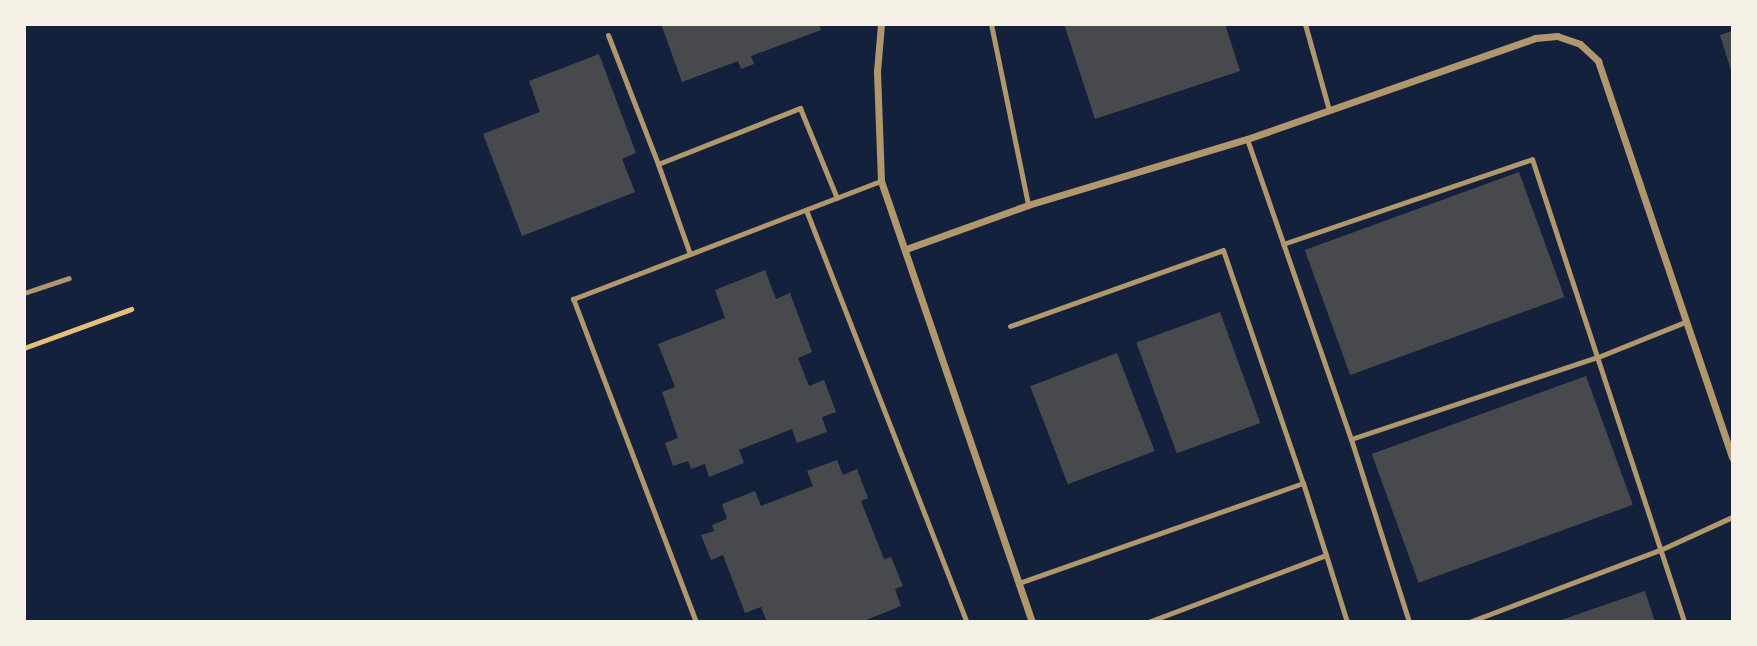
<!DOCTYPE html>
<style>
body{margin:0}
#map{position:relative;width:1757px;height:646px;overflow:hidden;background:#14213d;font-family:"Archivo Narrow",sans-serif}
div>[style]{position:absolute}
.building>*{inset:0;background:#48494c;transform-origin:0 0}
.path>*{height:4.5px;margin:-2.25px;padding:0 2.25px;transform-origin:2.25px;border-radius:2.25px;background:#e5c07b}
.service>*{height:5px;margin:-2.5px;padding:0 2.5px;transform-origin:2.5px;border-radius:2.5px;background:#b1986c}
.minor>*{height:7px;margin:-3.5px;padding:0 3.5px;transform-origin:3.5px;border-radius:3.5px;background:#b1986c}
span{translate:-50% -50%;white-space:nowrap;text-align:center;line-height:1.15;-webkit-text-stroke:5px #f6f1e7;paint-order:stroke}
.frame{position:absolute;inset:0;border:26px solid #f6f1e7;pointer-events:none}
</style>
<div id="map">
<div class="building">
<i style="clip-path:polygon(661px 24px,819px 24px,821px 30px,751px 56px,754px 64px,741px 69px,738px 61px,682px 82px)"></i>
<i style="clip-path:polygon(1064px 24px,1225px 24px,1240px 71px,1095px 119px)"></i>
<i style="clip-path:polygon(1732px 31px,1732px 74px,1720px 35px)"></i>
<i style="clip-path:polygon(599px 54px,636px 153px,622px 159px,635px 192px,522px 236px,483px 134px,540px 112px,529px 81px)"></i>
<i style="left:1519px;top:172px;width:133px;height:228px;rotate:70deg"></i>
<i style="clip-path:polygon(765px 270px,776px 299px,790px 293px,812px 352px,798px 358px,809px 386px,824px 380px,836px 412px,822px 417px,827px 432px,797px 443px,792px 429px,739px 450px,744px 463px,709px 477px,705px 464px,691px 469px,688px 461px,673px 466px,665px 443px,678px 438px,662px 392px,675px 387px,658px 344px,725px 318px,715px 290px)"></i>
<i style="left:1220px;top:312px;width:118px;height:89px;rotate:70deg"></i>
<i style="left:1117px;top:353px;width:105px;height:93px;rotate:69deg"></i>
<i style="left:1586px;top:376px;width:137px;height:228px;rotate:70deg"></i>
<i style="clip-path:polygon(837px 460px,843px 475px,857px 469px,868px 498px,861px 501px,884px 559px,891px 557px,903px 586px,895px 589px,901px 606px,861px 622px,767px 622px,761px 607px,745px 613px,723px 555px,711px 560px,701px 535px,714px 531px,712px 525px,727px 519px,722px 504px,755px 491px,761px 506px,813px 486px,807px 471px)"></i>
<i style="clip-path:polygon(1645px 591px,1655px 622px,1558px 622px,1558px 621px)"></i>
</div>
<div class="path">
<i style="left:24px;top:348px;width:114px;rotate:-20deg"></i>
</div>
<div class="service">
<i style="left:991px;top:24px;width:185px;rotate:78.4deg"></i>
<i style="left:1305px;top:24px;width:89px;rotate:74.4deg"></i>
<i style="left:608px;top:35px;width:138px;rotate:68.8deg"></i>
<i style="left:1247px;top:139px;width:318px;rotate:70.9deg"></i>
<i style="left:1351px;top:439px;width:192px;rotate:72.4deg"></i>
<i style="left:806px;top:210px;width:442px;rotate:68.7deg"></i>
<i style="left:1283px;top:244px;width:263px;rotate:-18.8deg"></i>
<i style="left:1532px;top:159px;width:487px;rotate:71.8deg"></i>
<i style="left:690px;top:254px;width:96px;rotate:-109.6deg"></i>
<i style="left:658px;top:164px;width:153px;rotate:-21.5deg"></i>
<i style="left:800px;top:108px;width:97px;rotate:67.7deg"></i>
<i style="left:24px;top:293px;width:47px;rotate:-18.4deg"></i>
<i style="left:1010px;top:326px;width:226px;rotate:-19.6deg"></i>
<i style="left:1223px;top:250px;width:246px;rotate:71.1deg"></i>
<i style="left:1303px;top:483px;width:301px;rotate:160.6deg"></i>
<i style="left:1351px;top:439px;width:260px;rotate:-18.4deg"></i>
<i style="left:1598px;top:357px;width:94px;rotate:-21.9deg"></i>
<i style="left:1326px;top:555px;width:70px;rotate:72.6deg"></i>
<i style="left:696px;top:622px;width:346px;rotate:-110.8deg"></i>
<i style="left:573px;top:299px;width:330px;rotate:-21deg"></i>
<i style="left:1148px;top:622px;width:190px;rotate:-20.6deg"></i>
<i style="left:1326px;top:555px;width:76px;rotate:-107.7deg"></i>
<i style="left:1469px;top:622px;width:204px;rotate:-20.7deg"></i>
<i style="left:1660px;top:550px;width:79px;rotate:-24.6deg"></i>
</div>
<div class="minor">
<i style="left:881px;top:24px;width:48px;rotate:94.8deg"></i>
<i style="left:877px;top:72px;width:109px;rotate:87.9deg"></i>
<i style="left:881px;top:181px;width:466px;rotate:71.1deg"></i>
<i style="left:906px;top:249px;width:130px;rotate:-19.8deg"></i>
<i style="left:1028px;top:205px;width:229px;rotate:-16.8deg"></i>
<i style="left:1247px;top:139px;width:305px;rotate:-19.3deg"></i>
<i style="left:1535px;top:38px;width:22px;rotate:-5deg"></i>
<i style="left:1557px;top:36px;width:24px;rotate:19deg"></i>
<i style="left:1580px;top:44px;width:25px;rotate:43deg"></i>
<i style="left:1598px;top:61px;width:419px;rotate:71.3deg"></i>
</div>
<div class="frame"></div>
</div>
